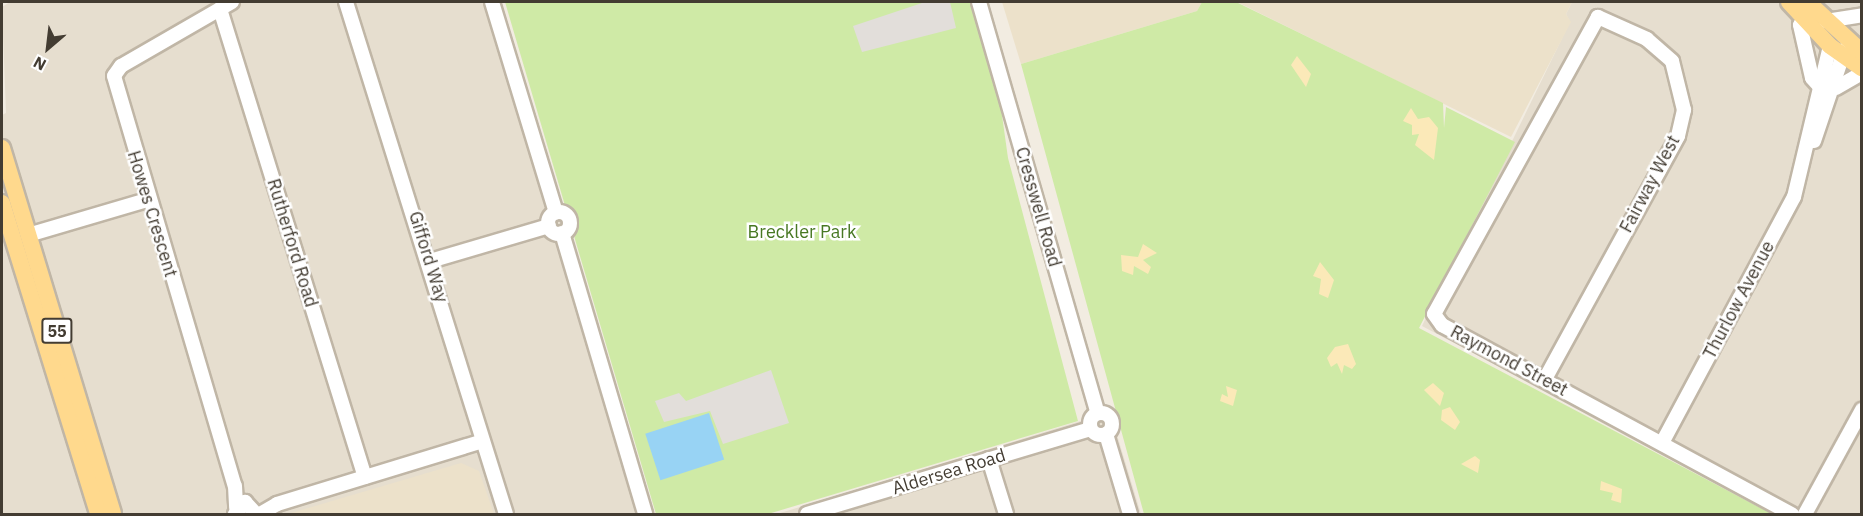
<!DOCTYPE html>
<style>
body{margin:0}
#map{position:relative;width:1863px;height:516px;overflow:hidden;background:#f2ece1;font-family:"IBM Plex Sans",sans-serif}
div>[style]{position:absolute}
.residential>*{inset:0;background:#e6decf}
.education>*{inset:0;background:#ece1ca}
.green>*{inset:0;background:#cfeaa6}
.sand>*{inset:0;background:#fbe9b8}
.parking>*{inset:0;background:#e2deda}
.water>*{inset:0;background:#98d3f4;transform-origin:0 0}
.roads{filter:drop-shadow(2px 0 #c0b6a6) drop-shadow(-2px 0 #c0b6a6) drop-shadow(0 2px #c0b6a6) drop-shadow(0 -2px #c0b6a6)}
.minor>*{height:14px;margin:-7px;padding:0 7px;transform-origin:7px;border-radius:7px;background:#fff}
.minor>.ring{margin:-7px;padding:0;box-sizing:content-box;background:none;border:14px solid #fff;border-radius:50%}
.major>*{height:16px;margin:-8px;padding:0 8px;transform-origin:8px;border-radius:8px;background:#ffd98d}
span{translate:-50% -50%;white-space:nowrap;text-align:center;line-height:1.15;-webkit-text-stroke:5px #fff;paint-order:stroke}
.shield-label span{padding:2px 4px;background:#fff;border:2px solid;border-radius:4px;-webkit-text-stroke-width:0}
.shield-label{font-size:16px;color:#433c32;font-weight:700}
.street-label{font-size:18px;color:#433c32}
.park-label{font-size:18px;color:#477822}
.frame{position:absolute;inset:0;border:3px solid #433c32;pointer-events:none}
.north{position:absolute;left:18px;top:18px;width:60px;height:60px;-webkit-text-stroke:4px #fff;paint-order:stroke;rotate:208deg;font-size:16px;font-weight:700;line-height:24px;text-align:center;color:#433c32}
.north::after{content:'';display:block;margin:auto;width:21px;height:27px;background:#433c32;clip-path:polygon(50% 0,100% 100%,50% 72%,0 100%)}
</style>
<div id="map">
<div class="residential">
<i style="clip-path:polygon(10px 2px,497px 2px,652px 514px,2px 514px,2px 115px,6px 113px,2px 7px)"></i>
<i style="clip-path:polygon(1572px 2px,1861px 2px,1861px 514px,1778px 514px,1422px 326px,1570px 22px,1566px 14px)"></i>
<i style="clip-path:polygon(1110px 412px,1141px 514px,777px 514px)"></i>
</div>
<div class="education">
<i style="clip-path:polygon(1002px 2px,1202px 2px,1197px 11px,1021px 64px)"></i>
<i style="clip-path:polygon(1237px 2px,1572px 2px,1566px 14px,1571px 22px,1511px 137px)"></i>
<i style="clip-path:polygon(461px 463px,479px 471px,494px 514px,288px 514px)"></i>
</div>
<div class="green">
<i style="clip-path:polygon(505px 2px,970px 2px,998px 87px,1008px 158px,1078px 421px,768px 514px,656px 514px)"></i>
<i style="clip-path:polygon(1202px 2px,1236px 2px,1443px 103px,1444px 128px,1446px 107px,1515px 142px,1419px 328px,1772px 514px,1144px 514px,1021px 64px,1197px 11px)"></i>
</div>
<div class="sand">
<i style="clip-path:polygon(1297px 56px,1311px 74px,1306px 87px,1291px 65px)"></i>
<i style="clip-path:polygon(1411px 108px,1418px 119px,1429px 117px,1438px 128px,1434px 160px,1415px 145px,1419px 134px,1412px 135px,1412px 125px,1403px 121px)"></i>
<i style="clip-path:polygon(1143px 244px,1157px 253px,1143px 260px,1151px 267px,1148px 274px,1134px 266px,1133px 275px,1122px 271px,1121px 255px,1138px 257px)"></i>
<i style="clip-path:polygon(1320px 262px,1334px 280px,1328px 298px,1319px 294px,1321px 279px,1313px 276px)"></i>
<i style="clip-path:polygon(1348px 344px,1356px 364px,1352px 369px,1344px 365px,1342px 374px,1337px 363px,1331px 367px,1327px 358px,1335px 347px)"></i>
<i style="clip-path:polygon(1433px 383px,1444px 393px,1440px 406px,1424px 390px)"></i>
<i style="clip-path:polygon(1226px 386px,1237px 390px,1233px 406px,1220px 401px,1222px 394px,1228px 397px)"></i>
<i style="clip-path:polygon(1450px 407px,1460px 422px,1455px 430px,1441px 420px,1442px 410px)"></i>
<i style="clip-path:polygon(1475px 456px,1480px 460px,1478px 473px,1461px 464px)"></i>
<i style="clip-path:polygon(1601px 481px,1622px 489px,1621px 503px,1611px 500px,1613px 493px,1600px 490px)"></i>
</div>
<div class="parking">
<i style="clip-path:polygon(925px 2px,950px 2px,956px 28px,862px 52px,853px 26px)"></i>
<i style="clip-path:polygon(771px 370px,789px 423px,723px 444px,710px 411px,664px 422px,655px 401px,679px 393px,686px 401px)"></i>
</div>
<div class="water">
<i style="left:709px;top:413px;width:49px;height:67px;rotate:72deg"></i>
</div>
<div class="roads">
<div class="minor">
<i style="left:232px;top:2px;width:128px;rotate:150deg"></i>
<i style="left:121px;top:66px;width:12px;rotate:125deg"></i>
<i style="left:114px;top:76px;width:427px;rotate:73.6deg"></i>
<i style="left:235px;top:486px;width:22px;rotate:87deg"></i>
<i style="left:346px;top:2px;width:536px;rotate:72.65deg"></i>
<i style="left:492px;top:2px;width:220px;rotate:73.1deg"></i>
<i style="left:979px;top:2px;width:428px;rotate:73.9deg"></i>
<i style="left:220px;top:9px;width:490px;rotate:72.8deg"></i>
<i style="left:1804px;top:19px;width:7px;rotate:124deg"></i>
<i style="left:1800px;top:25px;width:54px;rotate:77.2deg"></i>
<i style="left:1812px;top:78px;width:13px;rotate:48deg"></i>
<i style="left:1826px;top:21px;width:36px;rotate:-9deg"></i>
<i style="left:1836px;top:88px;width:30px;rotate:-30deg"></i>
<i style="left:1814px;top:141px;width:97px;rotate:-71.4deg"></i>
<i class="ring" style="left:548px;top:212px;width:8px;height:8px"></i>
<i style="left:562px;top:233px;width:293px;rotate:73.5deg"></i>
<i style="left:28px;top:235px;width:124px;rotate:-16.4deg"></i>
<i style="left:430px;top:261px;width:124px;rotate:-16.4deg"></i>
<i style="left:1545px;top:379px;width:277px;rotate:-61.3deg"></i>
<i style="left:1678px;top:136px;width:27px;rotate:-77deg"></i>
<i style="left:1684px;top:110px;width:50px;rotate:-103.8deg"></i>
<i style="left:1672px;top:61px;width:33px;rotate:-139deg"></i>
<i style="left:1647px;top:39px;width:54px;rotate:-155.8deg"></i>
<i style="left:1598px;top:17px;width:339px;rotate:118.9deg"></i>
<i style="left:1434px;top:314px;width:14px;rotate:54deg"></i>
<i style="left:1442px;top:325px;width:398px;rotate:28.4deg"></i>
<i class="ring" style="left:1090px;top:413px;width:8px;height:8px"></i>
<i style="left:1106px;top:434px;width:84px;rotate:73.3deg"></i>
<i style="left:1662px;top:443px;width:279px;rotate:-61.8deg"></i>
<i style="left:1794px;top:197px;width:155px;rotate:-76.6deg"></i>
<i style="left:989px;top:459px;width:58px;rotate:72.8deg"></i>
<i style="left:235px;top:514px;width:16px;rotate:-50deg"></i>
<i style="left:245px;top:502px;width:16px;rotate:47deg"></i>
<i style="left:260px;top:514px;width:20px;rotate:-30deg"></i>
<i style="left:277px;top:504px;width:215px;rotate:-17deg"></i>
<i style="left:807px;top:514px;width:296px;rotate:-16.7deg"></i>
<i style="left:1805px;top:514px;width:119px;rotate:-61.3deg"></i>
</div>
<div class="major">
<i style="left:1789px;top:2px;width:60px;rotate:47deg"></i>
<i style="left:1830px;top:46px;width:39px;rotate:35deg"></i>
<i style="left:1808px;top:2px;width:74px;rotate:42.8deg"></i>
<i style="left:2px;top:148px;width:382px;rotate:73.1deg"></i>
<i style="left:2px;top:203px;width:325px;rotate:72.8deg"></i>
</div>
</div>
<div class="shield-label">
<span style="left:57px;top:331px">55</span>
</div>
<div class="street-label">
<span style="left:1650px;top:184px;rotate:-62deg">Fairway West</span>
<span style="left:1038px;top:207px;rotate:74deg">Cresswell Road</span>
<span style="left:152px;top:214px;rotate:73deg">Howes Crescent</span>
<span style="left:292px;top:243px;rotate:73deg">Rutherford Road</span>
<span style="left:428px;top:257px;rotate:73deg">Gifford Way</span>
<span style="left:1739px;top:300px;rotate:-62deg">Thurlow Avenue</span>
<span style="left:1509px;top:361px;rotate:28deg">Raymond Street</span>
<span style="left:949px;top:472px;rotate:-17deg">Aldersea Road</span>
</div>
<div class="park-label">
<span style="left:802px;top:232px">Breckler Park</span>
</div>
<div class="frame"></div>
<div class="north">N</div>
</div>
